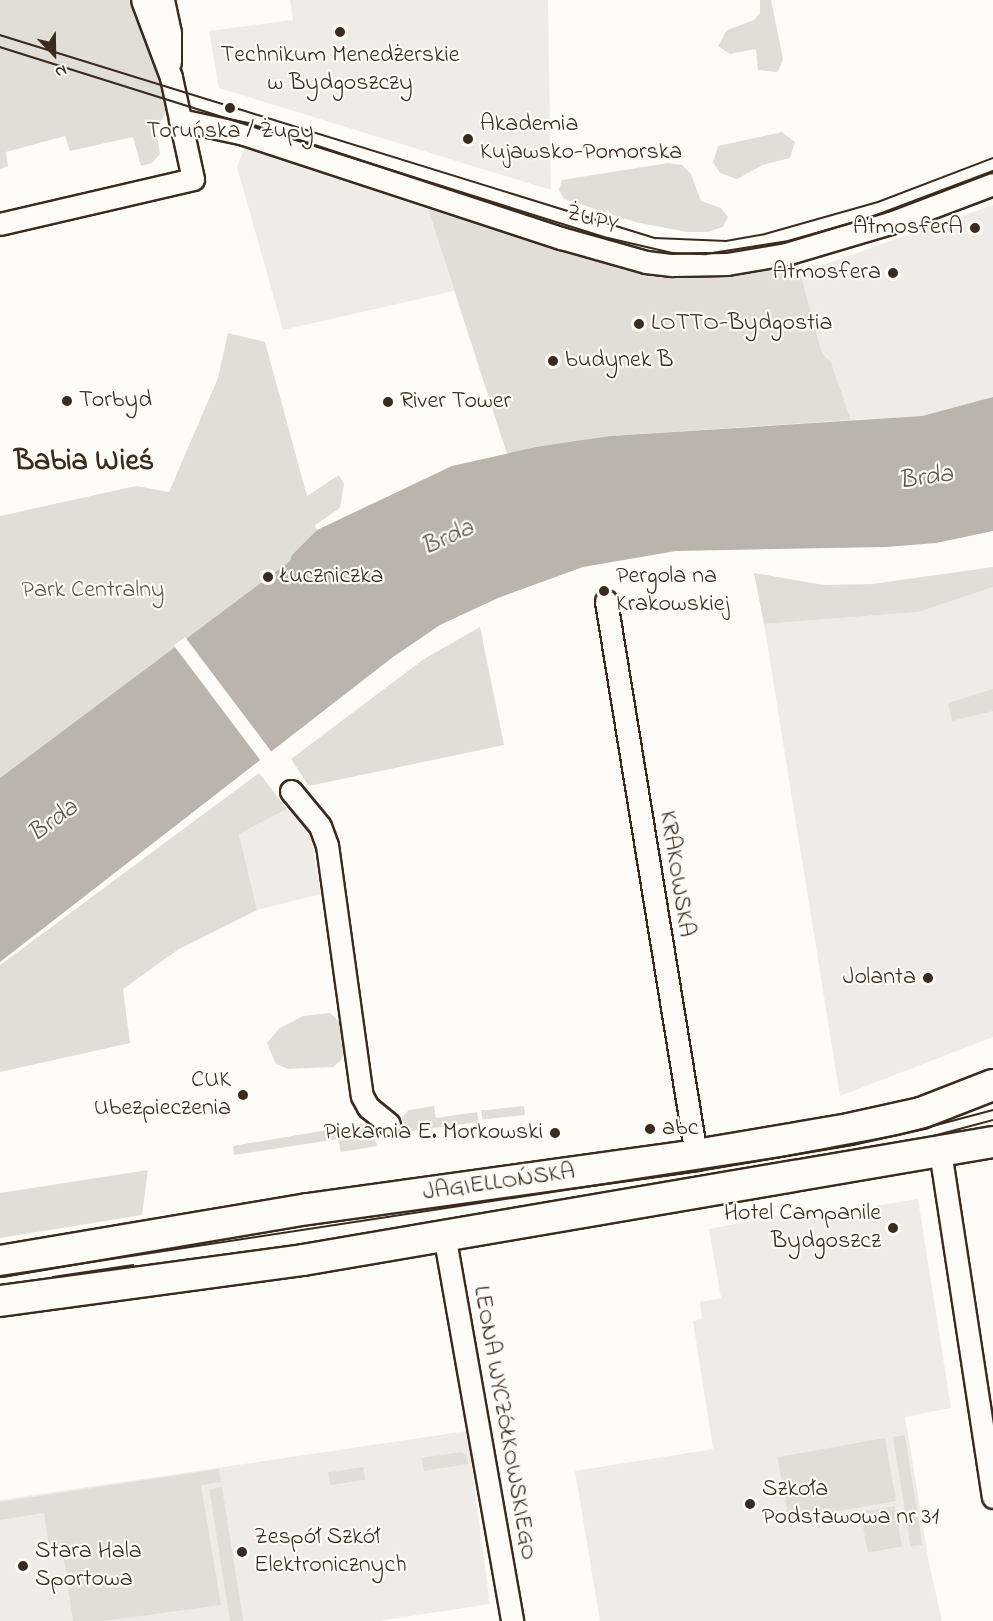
<!DOCTYPE html>
<meta charset="utf-8">
<style>
body{margin:0}
#map{position:relative;width:993px;height:1621px;overflow:hidden;background:#fdfcf7;font-family:"Indie Flower",sans-serif}
div>[style]{position:absolute}
.built>*{inset:0;background:#efece7}
.green>*{inset:0;background:#e1ded7;transform-origin:0 0}
.water>*{inset:0;background:#bbb4ad}
.pier>*{inset:0;background:#fdfcf7;transform-origin:0 0}
.roads{filter:drop-shadow(2px 0 #3b2a1e) drop-shadow(-2px 0 #3b2a1e) drop-shadow(0 2px #3b2a1e) drop-shadow(0 -2px #3b2a1e)}
.street>*{height:21px;margin:-10.5px;padding:0 10.5px;transform-origin:10.5px;border-radius:10.5px;background:#fdfcf7}
.secondary>*{height:30px;margin:-15px;padding:0 15px;transform-origin:15px;border-radius:15px;background:#fdfcf7}
.tram>*{height:1.5px;margin:-0.75px;padding:0 0.75px;transform-origin:0.75px;border-radius:0.75px;background:#3b2a1e}
.dots>*{width:16px;height:16px;translate:-50% -50%;box-sizing:border-box;border:3px solid #fdfcf7;border-radius:50%}
span{translate:-50% -50%;white-space:nowrap;text-align:center;line-height:1.15;-webkit-text-stroke:4.5px #fdfcf7;paint-order:stroke}
.poi-label{font-size:24px;color:#3b2a1e}
.left{translate:0 -50%;text-align:left}
.right{translate:-100% -50%;text-align:right}
.street-label{font-size:24px;color:#3b2a1e}
.park-label{font-size:24px;color:#64574c}
.water-label{font-size:26px;color:#615349;font-style:italic}
.district-label{font-size:30px;color:#3b2a1e;font-weight:700}
.north{position:absolute;left:24px;top:24px;width:60px;height:60px;-webkit-text-stroke:4px #fdfcf7;paint-order:stroke;rotate:158deg;font-size:16px;font-weight:700;line-height:24px;text-align:center;color:#3b2a1e}
.north::after{content:'';display:block;margin:auto;width:21px;height:27px;background:#3b2a1e;clip-path:polygon(50% 0,100% 100%,50% 72%,0 100%)}
</style>
<div id="map">
<div class="built">
<i style="clip-path:polygon(290px 0,548px 0,551px 190px,219px 88px,209px 31px,293px 20px)"></i>
<i style="clip-path:polygon(245px 146px,428px 209px,454px 291px,283px 330px,237px 167px)"></i>
<i style="clip-path:polygon(993px 205px,993px 397px,922px 416px,851px 420px,831px 362px,822px 353px,800px 273px)"></i>
<i style="clip-path:polygon(993px 587px,993px 1037px,840px 1096px,764px 624px,918px 612px)"></i>
<i style="clip-path:polygon(287px 809px,309px 828px,321px 894px,257px 910px,239px 834px)"></i>
<i style="clip-path:polygon(918px 1199px,951px 1408px,905px 1417px,929px 1563px,942px 1621px,600px 1621px,575px 1471px,713px 1449px,693px 1321px,702px 1319px,700px 1302px,721px 1298px,709px 1229px,809px 1210px,811px 1216px)"></i>
<i style="clip-path:polygon(467px 1431px,490px 1604px,378px 1621px,0 1621px,0 1500px)"></i>
</div>
<div class="green">
<i style="clip-path:polygon(0 0,135px 0,154px 54px,167px 109px,156px 131px,160px 154px,152px 163px,141px 166px,133px 137px,70px 151px,65px 136px,6px 152px,8px 166px,0 169px)"></i>
<i style="clip-path:polygon(760px 0,771px 0,783px 59px,778px 72px,758px 70px,756px 49px,730px 54px,718px 46px,727px 30px,754px 20px,760px 13px)"></i>
<i style="clip-path:polygon(782px 132px,795px 142px,790px 158px,763px 165px,737px 179px,720px 173px,713px 162px,718px 146px)"></i>
<i style="clip-path:polygon(668px 163px,682px 165px,691px 174px,701px 201px,721px 208px,728px 217px,723px 227px,707px 232px,687px 232px,635px 222px,564px 199px,559px 190px,562px 180px)"></i>
<i style="clip-path:polygon(428px 209px,568px 250px,797px 261px,822px 353px,831px 362px,851px 420px,610px 436px,507px 454px)"></i>
<i style="clip-path:polygon(228px 333px,265px 342px,307px 496px,339px 475px,344px 484px,340px 508px,315px 525px,317px 530px,292px 555px,290px 561px,0 778px,0 516px,136px 486px,169px 492px,218px 378px)"></i>
<i style="clip-path:polygon(993px 567px,993px 587px,918px 612px,764px 624px,754px 573px,824px 585px,872px 584px)"></i>
<i style="clip-path:polygon(480px 627px,504px 745px,309px 786px,291px 759px,424px 659px)"></i>
<i style="clip-path:polygon(993px 689px,993px 711px,952px 721px,948px 703px)"></i>
<i style="clip-path:polygon(259px 773px,287px 809px,239px 834px,257px 910px,179px 949px,123px 989px,130px 1043px,0 1072px,0 965px)"></i>
<i style="clip-path:polygon(330px 1013px,342px 1024px,345px 1052px,340px 1061px,333px 1067px,288px 1069px,276px 1064px,267px 1043px,280px 1028px,303px 1016px)"></i>
<i style="clip-path:polygon(434px 1106px,436px 1118px,477px 1112px,479px 1122px,405px 1132px,402px 1117px,409px 1110px)"></i>
<i style="left:524px;top:1106px;width:9px;height:43px;rotate:84deg"></i>
<i style="clip-path:polygon(368px 1123px,377px 1146px,341px 1152px,338px 1139px,234px 1155px,233px 1146px)"></i>
<i style="clip-path:polygon(148px 1170px,142px 1215px,0 1238px,0 1193px)"></i>
<i style="left:905px;top:1435px;width:111px;height:12px;rotate:81deg"></i>
<i style="left:885px;top:1438px;width:64px;height:109px;rotate:80deg"></i>
<i style="clip-path:polygon(461px 1452px,466px 1455px,468px 1464px,424px 1471px,422px 1458px)"></i>
<i style="left:363px;top:1467px;width:13px;height:35px;rotate:81deg"></i>
<i style="clip-path:polygon(219px 1469px,221px 1482px,201px 1485px,221px 1605px,104px 1621px,73px 1621px,62px 1548px,49px 1549px,44px 1513px,0 1520px,0 1502px)"></i>
<i style="left:222px;top:1487px;width:136px;height:13px;rotate:81deg"></i>
<i style="left:895px;top:1506px;width:41px;height:35px;rotate:80deg"></i>
</div>
<div class="water">
<i style="clip-path:polygon(993px 397px,993px 531px,936px 543px,886px 547px,676px 551px,583px 567px,498px 598px,440px 625px,393px 657px,0 962px,0 778px,290px 561px,292px 555px,317px 530px,452px 466px,536px 447px,610px 436px,922px 416px)"></i>
</div>
<div class="pier">
<i style="left:185px;top:637px;width:144px;height:14px;rotate:53deg"></i>
</div>
<div class="roads">
<div class="street">
<i style="left:163px;top:0;width:33px;rotate:78deg"></i>
<i style="left:170px;top:32px;width:30px;rotate:90deg"></i>
<i style="left:180px;top:120px;width:66px;rotate:12.3deg"></i>
<i style="left:244px;top:134px;width:334px;rotate:18.2deg"></i>
<i style="left:561px;top:238px;width:88px;rotate:15.8deg"></i>
<i style="left:646px;top:262px;width:26px;rotate:7deg"></i>
<i style="left:672px;top:265px;width:55px;rotate:-1deg"></i>
<i style="left:727px;top:264px;width:60px;rotate:-9.6deg"></i>
<i style="left:786px;top:254px;width:109px;rotate:-16.6deg"></i>
<i style="left:890px;top:223px;width:110px;rotate:-20.7deg"></i>
<i style="left:0;top:224px;width:198px;rotate:-13.1deg"></i>
<i style="left:193px;top:179px;width:104px;rotate:-102.2deg"></i>
<i style="left:171px;top:77px;width:82px;rotate:-110.6deg"></i>
<i style="left:606px;top:601px;width:561px;rotate:80.77deg"></i>
<i style="left:291px;top:791px;width:45px;rotate:50.4deg"></i>
<i style="left:320px;top:826px;width:20px;rotate:70deg"></i>
<i style="left:327px;top:845px;width:253px;rotate:82.1deg"></i>
<i style="left:362px;top:1096px;width:13px;rotate:61deg"></i>
<i style="left:368px;top:1107px;width:27px;rotate:39deg"></i>
<i style="left:940px;top:1151px;width:350px;rotate:81.3deg"></i>
<i style="left:444px;top:1234px;width:393px;rotate:80deg"></i>
</div>
<div class="secondary">
<i style="left:0;top:1261px;width:312px;rotate:-9.6deg"></i>
<i style="left:308px;top:1209px;width:392px;rotate:-7.9deg"></i>
<i style="left:696px;top:1155px;width:155px;rotate:-9.6deg"></i>
<i style="left:849px;top:1129px;width:74px;rotate:-12.5deg"></i>
<i style="left:921px;top:1113px;width:77px;rotate:-21.3deg"></i>
<i style="left:0;top:1301px;width:306px;rotate:-7.7deg"></i>
<i style="left:303px;top:1260px;width:700px;rotate:-9.7deg"></i>
</div>
</div>
<div class="tram">
<i style="left:0;top:35px;width:686px;rotate:17.22deg"></i>
<i style="left:655px;top:238px;width:71px;rotate:2.4deg"></i>
<i style="left:726px;top:241px;width:40px;rotate:-10deg"></i>
<i style="left:765px;top:234px;width:117px;rotate:-15.8deg"></i>
<i style="left:878px;top:202px;width:123px;rotate:-20.9deg"></i>
<i style="left:0;top:47px;width:633px;rotate:17.46deg"></i>
<i style="left:604px;top:237px;width:71px;rotate:13.1deg"></i>
<i style="left:673px;top:253px;width:33px;rotate:2deg"></i>
<i style="left:706px;top:254px;width:83px;rotate:-9deg"></i>
<i style="left:788px;top:241px;width:81px;rotate:-15.8deg"></i>
<i style="left:866px;top:219px;width:136px;rotate:-20.7deg"></i>
<i style="left:933px;top:1136px;width:62px;rotate:-14.9deg"></i>
<i style="left:0;top:1276px;width:785px;rotate:-8.65deg"></i>
<i style="left:776px;top:1158px;width:125px;rotate:-10.6deg"></i>
<i style="left:899px;top:1135px;width:97px;rotate:-14.9deg"></i>
<i style="left:53px;top:1277px;width:81px;rotate:-8.5deg"></i>
</div>
<div class="dots">
<i style="left:340px;top:32px;background:#3b2a1e"></i>
<i style="left:230px;top:108px;background:#3b2a1e"></i>
<i style="left:468px;top:139px;background:#3b2a1e"></i>
<i style="left:975px;top:228px;background:#3b2a1e"></i>
<i style="left:893px;top:273px;background:#3b2a1e"></i>
<i style="left:639px;top:324px;background:#3b2a1e"></i>
<i style="left:553px;top:361px;background:#3b2a1e"></i>
<i style="left:67px;top:401px;background:#3b2a1e"></i>
<i style="left:388px;top:402px;background:#3b2a1e"></i>
<i style="left:268px;top:577px;background:#3b2a1e"></i>
<i style="left:604px;top:591px;background:#3b2a1e"></i>
<i style="left:928px;top:978px;background:#3b2a1e"></i>
<i style="left:243px;top:1095px;background:#3b2a1e"></i>
<i style="left:650px;top:1129px;background:#3b2a1e"></i>
<i style="left:555px;top:1133px;background:#3b2a1e"></i>
<i style="left:893px;top:1228px;background:#3b2a1e"></i>
<i style="left:750px;top:1504px;background:#3b2a1e"></i>
<i style="left:242px;top:1552px;background:#3b2a1e"></i>
<i style="left:23px;top:1566px;background:#3b2a1e"></i>
</div>
<div class="poi-label">
<span style="left:340px;top:70px">Technikum Menedżerskie<br>w Bydgoszczy</span>
<span class="left" style="left:480px;top:139px">Akademia<br>Kujawsko-Pomorska</span>
<span style="left:230px;top:132px">Toruńska / Żupy</span>
<span class="right" style="left:963px;top:228px">AtmosferA</span>
<span class="right" style="left:881px;top:273px">Atmosfera</span>
<span class="left" style="left:651px;top:324px">LOTTO-Bydgostia</span>
<span class="left" style="left:565px;top:361px">budynek B</span>
<span class="left" style="left:79px;top:401px">Torbyd</span>
<span class="left" style="left:400px;top:402px">River Tower</span>
<span class="left" style="left:280px;top:577px">Łuczniczka</span>
<span class="left" style="left:616px;top:591px">Pergola na<br>Krakowskiej</span>
<span class="right" style="left:916px;top:978px">Jolanta</span>
<span class="right" style="left:231px;top:1095px">CUK<br>Ubezpieczenia</span>
<span class="left" style="left:662px;top:1129px">abc</span>
<span class="right" style="left:543px;top:1133px">Piekarnia E. Morkowski</span>
<span class="right" style="left:881px;top:1228px">Hotel Campanile<br>Bydgoszcz</span>
<span class="left" style="left:762px;top:1504px">Szkoła<br>Podstawowa nr 31</span>
<span class="left" style="left:254px;top:1552px">Zespół Szkół<br>Elektronicznych</span>
<span class="left" style="left:35px;top:1566px">Stara Hala<br>Sportowa</span>
</div>
<div class="street-label">
<span style="left:592px;top:220px;rotate:16deg">ŻUPY</span>
<span style="left:676px;top:874px;rotate:81deg">KRAKOWSKA</span>
<span style="left:499px;top:1183px;rotate:-8deg">JAGIELLOŃSKA</span>
<span style="left:504px;top:1423px;rotate:80deg">LEONA WYCZÓŁKOWSKIEGO</span>
</div>
<div class="park-label">
<span style="left:93px;top:591px">Park Centralny</span>
</div>
<div class="water-label">
<span style="left:926px;top:479px;rotate:-8deg">Brda</span>
<span style="left:448px;top:539px;rotate:-24deg">Brda</span>
<span style="left:54px;top:822px;rotate:-36deg">Brda</span>
</div>
<div class="district-label">
<span style="left:84px;top:462px">Babia Wieś</span>
</div>
<div class="north">N</div>
</div>
